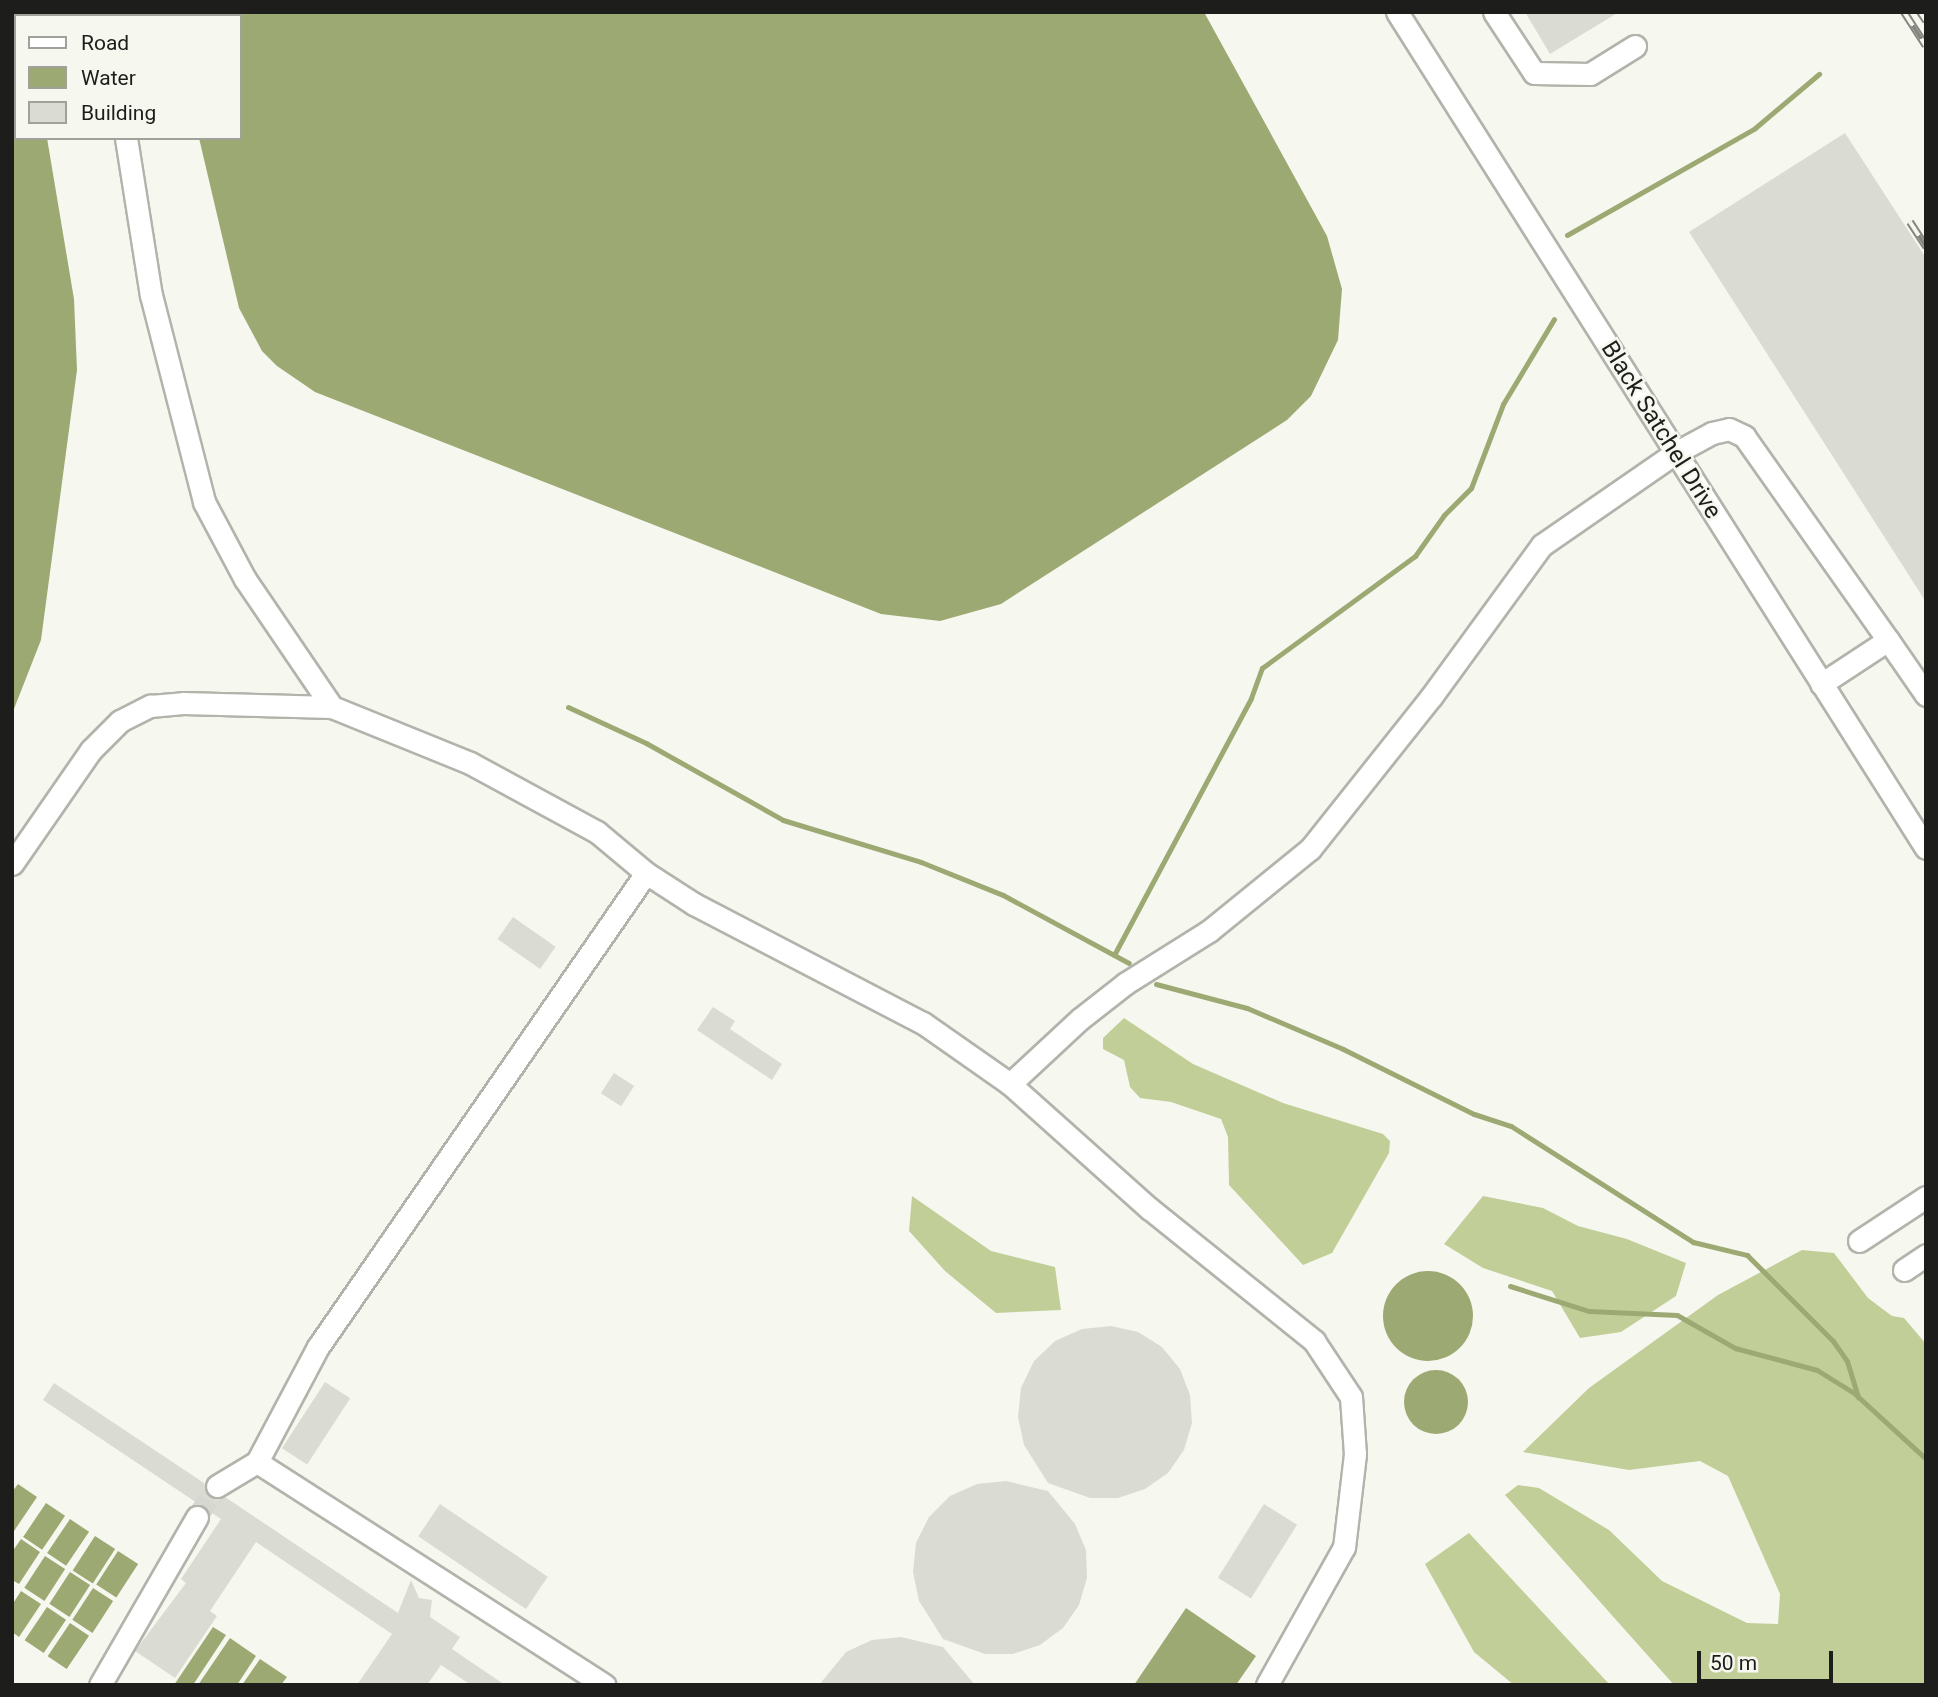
<!DOCTYPE html>
<style>
body{margin:0}
#map{position:relative;width:1938px;height:1697px;overflow:hidden;background:#f6f8f0;font-family:Roboto,sans-serif}
div>[style]{position:absolute}
.forest>*{inset:0;background:#c2ce98}
.water>*{inset:0;background:#9da973;transform-origin:0 0}
.round{border-radius:50%}
.stream>*{height:5px;margin:-2.5px;padding:0 2.5px;transform-origin:2.5px;border-radius:2.5px;background:#9da973}
.building>*{inset:0;background:#dadcd4;transform-origin:0 0}
.minor-tunnel>*{height:21px;margin-top:-10.5px;transform-origin:0;background:repeating-linear-gradient(90deg,#d5d7d0 0 21px,transparent 0 31px)}
.roads{filter:drop-shadow(2px 0 #b2b4ac) drop-shadow(-2px 0 #b2b4ac) drop-shadow(0 2px #b2b4ac) drop-shadow(0 -2px #b2b4ac)}
.minor>*{height:21px;margin:-10.5px;padding:0 10.5px;transform-origin:10.5px;border-radius:10.5px;background:#fff}
.rail>*{height:8px;margin-top:-4px;transform-origin:0;background:repeating-linear-gradient(90deg,#f6f8f0 0 16px,#858781 0 32px);box-sizing:border-box;border-block:2px solid #858781}
span{translate:-50% -50%;white-space:nowrap;text-align:center;line-height:1.15;-webkit-text-stroke:5px #f6f8f0;paint-order:stroke}
.street-label{font-size:24px;color:#1d1e1b}
.frame{position:absolute;inset:0;border:14px solid #1d1e1b;pointer-events:none}
.legend{position:absolute;left:14px;top:14px;width:228px;height:126px;box-sizing:border-box;background:#f6f8f0;border:2px solid #9fa19b;margin:0;padding:9px 12px;list-style:none;font-size:21px;color:#1d1e1b}
.legend li{display:flex;align-items:center;gap:14px;height:35px}
.legend b{width:35px;border:2px solid #9fa19b}
.scale{position:absolute;left:1697px;top:1651px;width:136px;height:32px;box-sizing:border-box;border:4px solid #1d1e1b;border-top:0;padding-left:9px;font-size:21px;line-height:24px;white-space:nowrap;color:#1d1e1b;-webkit-text-stroke:5px #f6f8f0;paint-order:stroke}
</style>
<div id="map">
<div class="forest">
<i style="clip-path:polygon(1124px 1018px,1193px 1064px,1283px 1103px,1383px 1134px,1390px 1141px,1389px 1153px,1332px 1253px,1303px 1265px,1229px 1185px,1228px 1137px,1221px 1119px,1171px 1102px,1140px 1098px,1130px 1087px,1124px 1060px,1103px 1049px,1103px 1038px)"></i>
<i style="clip-path:polygon(912px 1196px,991px 1251px,1055px 1267px,1061px 1310px,996px 1313px,945px 1271px,909px 1231px)"></i>
<i style="clip-path:polygon(1483px 1196px,1543px 1208px,1578px 1226px,1627px 1239px,1686px 1263px,1676px 1296px,1621px 1332px,1580px 1338px,1552px 1291px,1483px 1268px,1444px 1244px)"></i>
<i style="clip-path:polygon(1802px 1250px,1834px 1253px,1868px 1298px,1892px 1316px,1904px 1318px,1926px 1344px,1926px 1685px,1674px 1685px,1505px 1495px,1518px 1485px,1539px 1488px,1609px 1530px,1662px 1581px,1747px 1623px,1778px 1624px,1780px 1594px,1728px 1476px,1700px 1461px,1629px 1470px,1523px 1452px,1589px 1388px,1718px 1295px)"></i>
<i style="clip-path:polygon(1469px 1533px,1610px 1685px,1514px 1685px,1474px 1652px,1425px 1564px)"></i>
</div>
<div class="water">
<i style="clip-path:polygon(12px 12px,23px 16px,16px 16px,16px 138px,47px 138px,74px 299px,77px 370px,41px 640px,12px 714px)"></i>
<i style="clip-path:polygon(171px 12px,1204px 12px,1327px 236px,1342px 289px,1338px 340px,1311px 396px,1287px 420px,1001px 604px,940px 621px,881px 614px,315px 392px,277px 366px,262px 351px,239px 308px,199px 138px,240px 138px,240px 16px)"></i>
<i class="round" style="left:1383px;top:1271px;width:90px;height:90px"></i>
<i class="round" style="left:1404px;top:1370px;width:64px;height:64px"></i>
<i style="clip-path:polygon(18px 1484px,37px 1497px,14px 1531px,12px 1492px)"></i>
<i style="left:46px;top:1503px;width:23px;height:41px;rotate:34deg"></i>
<i style="left:70px;top:1519px;width:23px;height:41px;rotate:34deg"></i>
<i style="left:95px;top:1536px;width:24px;height:41px;rotate:33deg"></i>
<i style="clip-path:polygon(21px 1539px,40px 1552px,19px 1584px,12px 1580px,12px 1552px)"></i>
<i style="left:118px;top:1551px;width:24px;height:40px;rotate:33deg"></i>
<i style="left:45px;top:1556px;width:24px;height:38px;rotate:33deg"></i>
<i style="left:70px;top:1572px;width:24px;height:38px;rotate:33deg"></i>
<i style="left:93px;top:1588px;width:24px;height:38px;rotate:33deg"></i>
<i style="clip-path:polygon(21px 1591px,41px 1604px,19px 1637px,12px 1632px,12px 1605px)"></i>
<i style="left:47px;top:1607px;width:23px;height:40px;rotate:34deg"></i>
<i style="clip-path:polygon(1186px 1608px,1256px 1656px,1236px 1685px,1134px 1685px)"></i>
<i style="left:70px;top:1623px;width:23px;height:40px;rotate:34deg"></i>
<i style="clip-path:polygon(213px 1627px,226px 1635px,193px 1685px,174px 1685px)"></i>
<i style="clip-path:polygon(230px 1638px,256px 1656px,237px 1685px,198px 1685px)"></i>
<i style="clip-path:polygon(260px 1659px,287px 1677px,281px 1685px,242px 1685px)"></i>
</div>
<div class="stream">
<i style="left:1567px;top:235px;width:216px;rotate:-29.6deg"></i>
<i style="left:1755px;top:128px;width:84px;rotate:-40.2deg"></i>
<i style="left:568px;top:707px;width:86px;rotate:24.8deg"></i>
<i style="left:646px;top:743px;width:157px;rotate:29.3deg"></i>
<i style="left:783px;top:820px;width:144px;rotate:16.9deg"></i>
<i style="left:921px;top:862px;width:88px;rotate:21.9deg"></i>
<i style="left:1003px;top:895px;width:143px;rotate:28.4deg"></i>
<i style="left:1114px;top:955px;width:291px;rotate:-61.9deg"></i>
<i style="left:1251px;top:698px;width:32px;rotate:-70deg"></i>
<i style="left:1262px;top:668px;width:190px;rotate:-36.2deg"></i>
<i style="left:1415px;top:556px;width:50px;rotate:-54.7deg"></i>
<i style="left:1444px;top:515px;width:38px;rotate:-45deg"></i>
<i style="left:1471px;top:488px;width:90px;rotate:-69.1deg"></i>
<i style="left:1503px;top:404px;width:99px;rotate:-59deg"></i>
<i style="left:1156px;top:984px;width:94px;rotate:14.8deg"></i>
<i style="left:1247px;top:1008px;width:104px;rotate:23.1deg"></i>
<i style="left:1343px;top:1049px;width:146px;rotate:26.4deg"></i>
<i style="left:1474px;top:1114px;width:39px;rotate:18deg"></i>
<i style="left:1511px;top:1126px;width:216px;rotate:32.5deg"></i>
<i style="left:1693px;top:1242px;width:56px;rotate:13.5deg"></i>
<i style="left:1747px;top:1255px;width:122px;rotate:45deg"></i>
<i style="left:1833px;top:1341px;width:24px;rotate:55deg"></i>
<i style="left:1847px;top:1361px;width:38px;rotate:73deg"></i>
<i style="left:1510px;top:1286px;width:83px;rotate:17.6deg"></i>
<i style="left:1589px;top:1311px;width:88px;rotate:2.6deg"></i>
<i style="left:1677px;top:1315px;width:67px;rotate:29.6deg"></i>
<i style="left:1735px;top:1348px;width:85px;rotate:15deg"></i>
<i style="left:1817px;top:1370px;width:44px;rotate:31.9deg"></i>
<i style="left:1854px;top:1393px;width:98px;rotate:42.5deg"></i>
</div>
<div class="building">
<i style="clip-path:polygon(1525px 12px,1619px 12px,1550px 54px)"></i>
<i style="clip-path:polygon(1845px 133px,1926px 258px,1926px 602px,1689px 232px)"></i>
<i style="left:513px;top:917px;width:52px;height:27px;rotate:35deg"></i>
<i style="clip-path:polygon(713px 1007px,735px 1021px,730px 1029px,782px 1064px,772px 1080px,697px 1030px)"></i>
<i style="left:614px;top:1073px;width:24px;height:24px;rotate:33deg"></i>
<i style="clip-path:polygon(1111px 1326px,1138px 1332px,1162px 1347px,1180px 1369px,1190px 1395px,1192px 1423px,1184px 1450px,1168px 1473px,1145px 1489px,1118px 1498px,1090px 1498px,1048px 1483px,1024px 1445px,1018px 1417px,1021px 1388px,1034px 1361px,1055px 1341px,1082px 1329px)"></i>
<i style="left:325px;top:1382px;width:30px;height:79px;rotate:33deg"></i>
<i style="clip-path:polygon(54px 1383px,204px 1483px,210px 1497px,225px 1497px,398px 1613px,411px 1580px,419px 1598px,432px 1600px,430px 1617px,460px 1637px,452px 1649px,505px 1685px,471px 1685px,441px 1665px,427px 1685px,357px 1685px,392px 1634px,256px 1542px,210px 1611px,217px 1616px,175px 1678px,135px 1651px,186px 1583px,181px 1579px,221px 1519px,43px 1400px)"></i>
<i style="clip-path:polygon(1006px 1481px,1048px 1491px,1075px 1524px,1086px 1550px,1087px 1578px,1079px 1605px,1063px 1628px,1040px 1645px,1013px 1654px,985px 1654px,943px 1639px,919px 1601px,913px 1572px,916px 1543px,929px 1517px,950px 1496px,977px 1484px)"></i>
<i style="left:440px;top:1504px;width:130px;height:39px;rotate:34deg"></i>
<i style="left:1264px;top:1504px;width:39px;height:87px;rotate:32deg"></i>
<i style="clip-path:polygon(901px 1637px,943px 1647px,975px 1685px,819px 1685px,846px 1652px,872px 1640px)"></i>
</div>
<div class="minor-tunnel">
<i style="left:197px;top:1517px;width:37px;rotate:-57deg"></i>
</div>
<div class="roads">
<div class="minor">
<i style="left:105px;top:12px;width:4px;rotate:90deg"></i>
<i style="left:1397px;top:12px;width:989px;rotate:57.68deg"></i>
<i style="left:1494px;top:12px;width:73px;rotate:56.7deg"></i>
<i style="left:1534px;top:73px;width:56px;rotate:1deg"></i>
<i style="left:1590px;top:74px;width:53px;rotate:-31.9deg"></i>
<i style="left:126px;top:138px;width:159px;rotate:81deg"></i>
<i style="left:151px;top:295px;width:214px;rotate:75.6deg"></i>
<i style="left:204px;top:502px;width:87px;rotate:62deg"></i>
<i style="left:245px;top:579px;width:155px;rotate:55.8deg"></i>
<i style="left:1888px;top:640px;width:67px;rotate:55.4deg"></i>
<i style="left:12px;top:864px;width:139px;rotate:-55.3deg"></i>
<i style="left:91px;top:750px;width:41px;rotate:-45deg"></i>
<i style="left:120px;top:721px;width:34px;rotate:-27deg"></i>
<i style="left:150px;top:706px;width:33px;rotate:-5deg"></i>
<i style="left:183px;top:703px;width:149px;rotate:1.5deg"></i>
<i style="left:332px;top:707px;width:149px;rotate:22.1deg"></i>
<i style="left:470px;top:763px;width:145px;rotate:28.5deg"></i>
<i style="left:597px;top:832px;width:64px;rotate:39.9deg"></i>
<i style="left:1010px;top:1084px;width:96px;rotate:-42.9deg"></i>
<i style="left:1080px;top:1019px;width:58px;rotate:-38deg"></i>
<i style="left:1126px;top:983px;width:98px;rotate:-32.1deg"></i>
<i style="left:1209px;top:931px;width:130px;rotate:-39.1deg"></i>
<i style="left:1310px;top:849px;width:194px;rotate:-51.5deg"></i>
<i style="left:1431px;top:697px;width:188px;rotate:-53.9deg"></i>
<i style="left:1542px;top:545px;width:162px;rotate:-34.7deg"></i>
<i style="left:1675px;top:453px;width:42px;rotate:-28.4deg"></i>
<i style="left:1712px;top:433px;width:17px;rotate:-13deg"></i>
<i style="left:1729px;top:429px;width:17px;rotate:25deg"></i>
<i style="left:1744px;top:436px;width:250px;rotate:54.8deg"></i>
<i style="left:1888px;top:640px;width:80px;rotate:146.7deg"></i>
<i style="left:1859px;top:1241px;width:80px;rotate:-33.3deg"></i>
<i style="left:1904px;top:1270px;width:27px;rotate:-34deg"></i>
<i style="left:257px;top:1462px;width:413px;rotate:32.7deg"></i>
<i style="left:217px;top:1486px;width:47px;rotate:-31deg"></i>
<i style="left:257px;top:1462px;width:130px;rotate:-62.1deg"></i>
<i style="left:318px;top:1347px;width:576px;rotate:-55.32deg"></i>
<i style="left:646px;top:873px;width:57px;rotate:32.9deg"></i>
<i style="left:694px;top:904px;width:258px;rotate:27.5deg"></i>
<i style="left:923px;top:1023px;width:106px;rotate:35deg"></i>
<i style="left:1010px;top:1084px;width:188px;rotate:41.8deg"></i>
<i style="left:1150px;top:1209px;width:211px;rotate:38.8deg"></i>
<i style="left:1314px;top:1341px;width:67px;rotate:56.5deg"></i>
<i style="left:1351px;top:1397px;width:57px;rotate:86deg"></i>
<i style="left:1355px;top:1454px;width:94px;rotate:96.7deg"></i>
<i style="left:1344px;top:1547px;width:158px;rotate:119.2deg"></i>
<i style="left:100px;top:1685px;width:194px;rotate:-60deg"></i>
</div>
</div>
<div class="rail">
<i style="left:1904px;top:12px;width:40px;rotate:57.1deg"></i>
<i style="left:1920px;top:12px;width:11px;rotate:56deg"></i>
<i style="left:1910px;top:222px;width:30px;rotate:57deg"></i>
</div>
<div class="street-label">
<span style="left:1661px;top:430px;rotate:58deg">Black Satchel Drive</span>
</div>
<div class="frame"></div>
<ul class="legend">
<li><b style="height:9px;background:#fff"></b>Road</li>
<li><b style="height:19px;background:#9da973"></b>Water</li>
<li><b style="height:19px;background:#dadcd4"></b>Building</li>
</ul>
<div class="scale">50 m</div>
</div>
